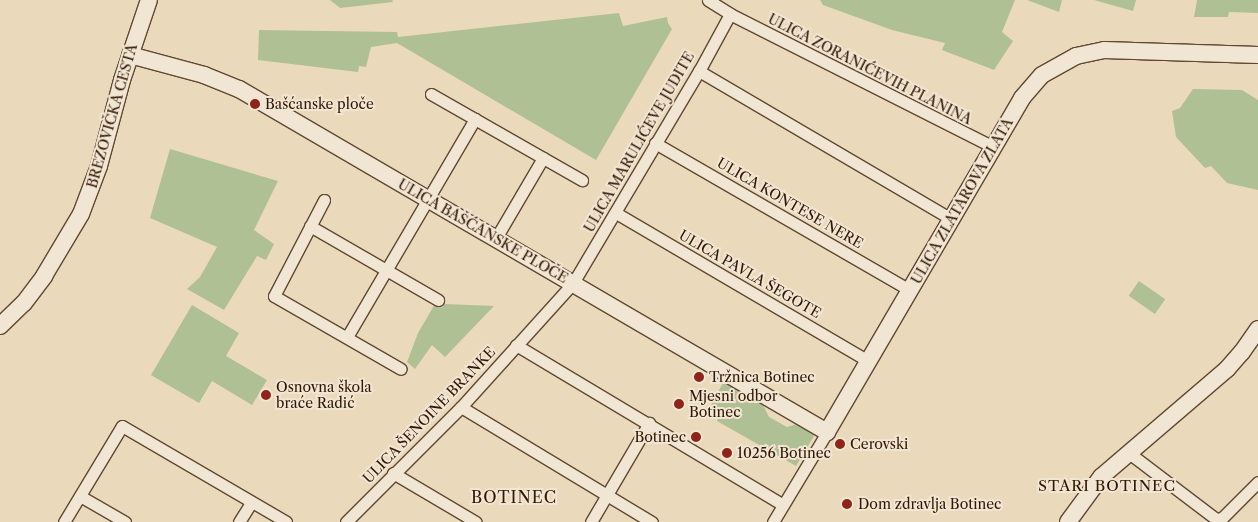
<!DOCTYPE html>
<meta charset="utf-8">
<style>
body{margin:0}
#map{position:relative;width:1258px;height:522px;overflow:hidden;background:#ead9bb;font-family:"Libre Caslon Text",serif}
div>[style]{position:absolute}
.green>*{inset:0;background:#b0c095;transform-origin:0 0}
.roads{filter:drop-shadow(1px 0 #604832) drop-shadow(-1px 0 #604832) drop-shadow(0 1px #604832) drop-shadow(0 -1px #604832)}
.street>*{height:11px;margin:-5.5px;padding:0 5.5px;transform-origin:5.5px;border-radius:5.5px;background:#f1e6d3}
.secondary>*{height:16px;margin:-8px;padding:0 8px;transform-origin:8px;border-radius:8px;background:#f1e6d3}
.dots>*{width:14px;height:14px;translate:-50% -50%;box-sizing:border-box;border:2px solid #f1e6d3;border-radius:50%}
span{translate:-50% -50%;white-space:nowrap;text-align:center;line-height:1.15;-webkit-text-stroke:4px #f1e6d3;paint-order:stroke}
.street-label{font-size:14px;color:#321804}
.poi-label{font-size:14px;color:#321804}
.left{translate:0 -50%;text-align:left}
.right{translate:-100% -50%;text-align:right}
.neighbourhood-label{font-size:15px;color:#321804;letter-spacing:1px}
.quarter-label{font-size:16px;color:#321804;letter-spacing:1px}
</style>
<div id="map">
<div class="green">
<i style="clip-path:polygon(330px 0,392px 0,393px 2px,340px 8px)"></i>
<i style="clip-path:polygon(820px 0,1015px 0,1002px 32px,1013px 41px,994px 70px,942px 50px,945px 43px,892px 30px,823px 5px)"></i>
<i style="clip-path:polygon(1027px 0,1062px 0,1059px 12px)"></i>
<i style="clip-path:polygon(1094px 0,1136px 0,1133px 11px)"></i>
<i style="clip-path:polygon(1197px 0,1258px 0,1258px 13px,1229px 12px,1228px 17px,1194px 17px)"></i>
<i style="clip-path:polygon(619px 13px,623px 26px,667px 17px,668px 23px,672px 29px,596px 160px,397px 43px,371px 47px,366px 67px,359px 66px,358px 72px,258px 60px,259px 30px,397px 32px,398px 37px)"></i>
<i style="clip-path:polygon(1193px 89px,1242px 90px,1258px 100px,1258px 190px,1227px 183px,1211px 166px,1205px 168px,1176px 137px,1172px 111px,1180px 108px)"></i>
<i style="clip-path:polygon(170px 149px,278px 181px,254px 230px,274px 244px,266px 260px,257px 256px,224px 310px,187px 289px,200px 277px,217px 247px,150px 218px)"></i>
<i style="left:1139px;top:281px;width:32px;height:18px;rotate:35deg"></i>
<i style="clip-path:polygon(435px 304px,442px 308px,445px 304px,494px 306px,445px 357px,432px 345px,415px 369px,407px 362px,418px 333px)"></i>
<i style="clip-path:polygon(192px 305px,239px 333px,226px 356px,267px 380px,252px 405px,212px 381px,199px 403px,151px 375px)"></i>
<i style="clip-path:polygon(724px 381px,761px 401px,769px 417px,787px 427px,797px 424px,811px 431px,814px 436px,796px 466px,717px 421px,719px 417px,708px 411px)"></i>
</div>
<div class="roads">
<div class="street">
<i style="left:708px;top:0;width:26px;rotate:32deg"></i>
<i style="left:730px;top:14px;width:295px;rotate:26.8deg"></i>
<i style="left:699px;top:71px;width:292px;rotate:30.4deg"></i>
<i style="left:431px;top:94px;width:174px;rotate:29.7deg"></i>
<i style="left:655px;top:143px;width:294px;rotate:30deg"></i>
<i style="left:324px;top:200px;width:108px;rotate:117.5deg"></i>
<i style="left:274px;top:296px;width:146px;rotate:29.9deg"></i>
<i style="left:616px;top:213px;width:292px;rotate:30.4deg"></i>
<i style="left:310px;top:226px;width:148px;rotate:30deg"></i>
<i style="left:496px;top:238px;width:93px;rotate:-59.6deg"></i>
<i style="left:347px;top:337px;width:253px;rotate:-59.6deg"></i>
<i style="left:516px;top:345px;width:311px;rotate:30.9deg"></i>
<i style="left:461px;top:407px;width:223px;rotate:31.1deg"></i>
<i style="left:1129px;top:453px;width:109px;rotate:37.2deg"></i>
<i style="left:1216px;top:519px;width:6px;rotate:-9deg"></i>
<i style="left:1222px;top:518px;width:51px;rotate:-45deg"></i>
<i style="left:393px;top:473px;width:96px;rotate:30.6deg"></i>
<i style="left:80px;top:496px;width:52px;rotate:30deg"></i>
<i style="left:64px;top:522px;width:112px;rotate:-58.9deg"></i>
<i style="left:122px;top:426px;width:190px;rotate:30.3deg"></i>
<i style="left:239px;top:522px;width:22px;rotate:-58deg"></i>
<i style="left:346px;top:522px;width:163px;rotate:-45deg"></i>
<i style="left:461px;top:407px;width:167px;rotate:-47.9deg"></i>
<i style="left:573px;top:283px;width:247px;rotate:-59.3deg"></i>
<i style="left:699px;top:71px;width:65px;rotate:-61.5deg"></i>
<i style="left:591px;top:522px;width:115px;rotate:-59.6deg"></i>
<i style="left:773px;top:522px;width:105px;rotate:-59deg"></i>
</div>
<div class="secondary">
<i style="left:130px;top:55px;width:77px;rotate:15.1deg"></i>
<i style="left:204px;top:75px;width:38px;rotate:22deg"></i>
<i style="left:239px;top:89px;width:681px;rotate:30.26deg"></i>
<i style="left:827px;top:432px;width:387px;rotate:-59.7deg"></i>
<i style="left:1022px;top:98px;width:30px;rotate:-49deg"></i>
<i style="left:1042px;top:75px;width:39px;rotate:-29deg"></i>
<i style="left:1076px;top:56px;width:29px;rotate:-12deg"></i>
<i style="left:1104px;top:50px;width:154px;rotate:1.9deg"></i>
<i style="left:0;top:326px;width:33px;rotate:-44deg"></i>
<i style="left:24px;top:303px;width:34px;rotate:-53deg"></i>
<i style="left:44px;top:276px;width:72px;rotate:-59.2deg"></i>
<i style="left:81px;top:214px;width:51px;rotate:-69.4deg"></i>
<i style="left:99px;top:166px;width:89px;rotate:-75deg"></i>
<i style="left:122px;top:80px;width:84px;rotate:-71.4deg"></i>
<i style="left:1068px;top:522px;width:56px;rotate:-53.7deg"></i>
<i style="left:1101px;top:477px;width:166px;rotate:-40.6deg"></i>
<i style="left:1227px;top:369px;width:23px;rotate:-49deg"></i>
<i style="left:1242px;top:352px;width:28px;rotate:-55deg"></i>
</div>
</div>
<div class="dots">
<i style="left:255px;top:104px;background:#8f2418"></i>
<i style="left:699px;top:377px;background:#8f2418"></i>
<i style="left:266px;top:395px;background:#8f2418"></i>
<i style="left:679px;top:404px;background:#8f2418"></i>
<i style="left:696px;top:437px;background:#8f2418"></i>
<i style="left:840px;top:444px;background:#8f2418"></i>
<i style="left:727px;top:453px;background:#8f2418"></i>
<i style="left:847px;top:504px;background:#8f2418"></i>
</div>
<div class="street-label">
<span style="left:870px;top:69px;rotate:27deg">ULICA ZORANIĆEVIH PLANINA</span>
<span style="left:112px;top:116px;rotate:-74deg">BREZOVIČKA CESTA</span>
<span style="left:639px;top:142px;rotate:-60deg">ULICA MARULIĆEVE JUDITE</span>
<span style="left:962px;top:201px;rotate:-60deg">ULICA ZLATAROVA ZLATA</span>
<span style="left:790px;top:203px;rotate:30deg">ULICA KONTESE NERE</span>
<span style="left:483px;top:231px;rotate:30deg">ULICA BAŠĆANSKE PLOČE</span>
<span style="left:750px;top:274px;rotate:30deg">ULICA PAVLA ŠEGOTE</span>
<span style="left:429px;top:415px;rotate:-46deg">ULICA ŠENOINE BRANKE</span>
</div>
<div class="poi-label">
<span class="left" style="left:265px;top:104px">Bašćanske ploče</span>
<span class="left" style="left:709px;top:377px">Tržnica Botinec</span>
<span class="left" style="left:276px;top:395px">Osnovna škola<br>braće Radić</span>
<span class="left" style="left:689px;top:404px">Mjesni odbor<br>Botinec</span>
<span class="right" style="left:686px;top:437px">Botinec</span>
<span class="left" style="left:850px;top:444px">Cerovski</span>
<span class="left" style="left:737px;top:453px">10256 Botinec</span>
<span class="left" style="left:858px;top:504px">Dom zdravlja Botinec</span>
</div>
<div class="neighbourhood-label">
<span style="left:1107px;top:486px">STARI BOTINEC</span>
</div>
<div class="quarter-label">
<span style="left:514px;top:497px">BOTINEC</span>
</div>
</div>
